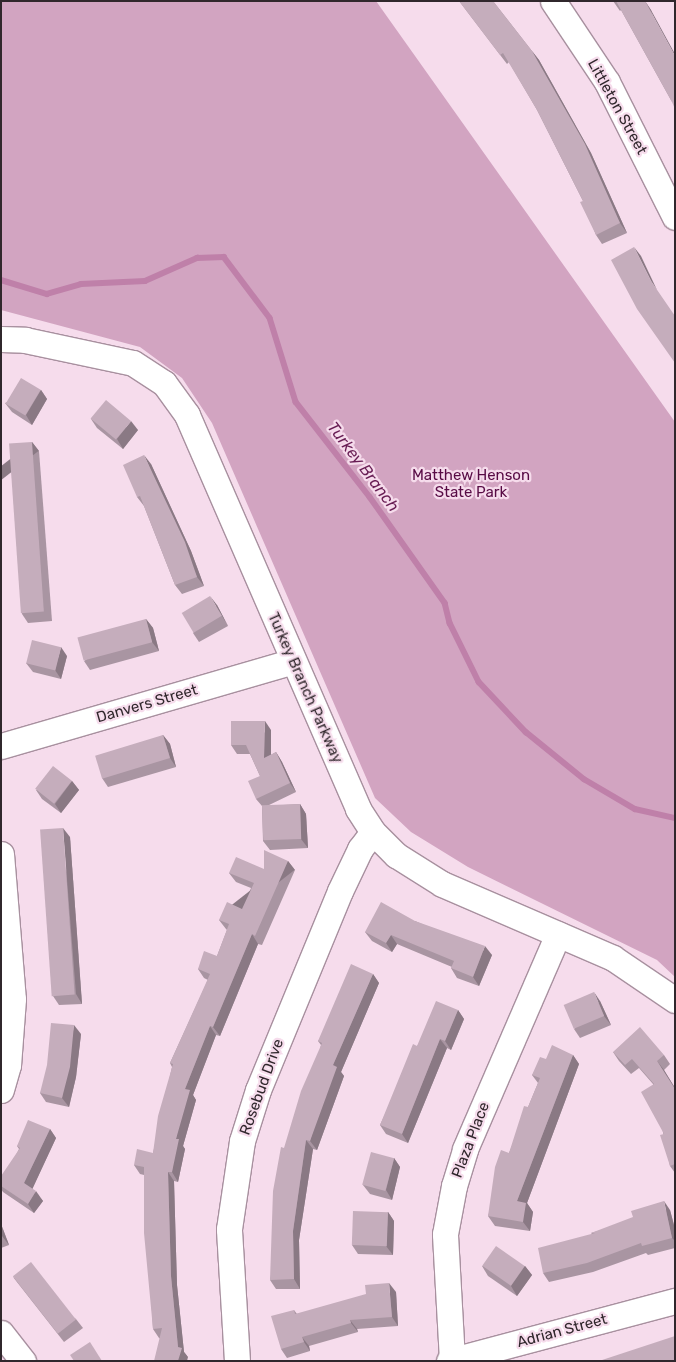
<!DOCTYPE html>
<style>
body{margin:0}
#map{position:relative;width:676px;height:1362px;overflow:hidden;background:#f6dcec;font-family:Rubik,sans-serif}
div>[style]{position:absolute}
.green>*{inset:0;background:#d2a4c1}
.stream>*{height:5.5px;margin:-2.75px;padding:0 2.75px;transform-origin:2.75px;border-radius:2.75px;background:#bf80a9}
.roads{filter:drop-shadow(1px 0 #a8909f) drop-shadow(-1px 0 #a8909f) drop-shadow(0 1px #a8909f) drop-shadow(0 -1px #a8909f)}
.minor>*{height:25px;margin:-12.5px;padding:0 12.5px;transform-origin:12.5px;border-radius:12.5px;background:#fff}
.wall>*{inset:0;background:#a995a2}
.shaded-wall>*{inset:0;background:#8a7984;transform-origin:0 0}
.building>*{inset:0;background:#c5adbc;transform-origin:0 0}
span{translate:-50% -50%;white-space:nowrap;text-align:center;line-height:1.15;-webkit-text-stroke:4.5px #f6dcec;paint-order:stroke}
.street-label{font-size:15px;color:#30272c}
.park-label{font-size:15px;color:#580b45}
.water-label{font-size:16px;color:#681d54;font-style:italic}
.frame{position:absolute;inset:0;border:2px solid #30272c;pointer-events:none}
</style>
<div id="map">
<div class="green">
<i style="clip-path:polygon(1px 1px,376px 1px,675px 422px,675px 977px,657px 960px,468px 867px,411px 832px,375px 798px,212px 423px,182px 378px,140px 347px,1px 310px)"></i>
</div>
<div class="stream">
<i style="left:1px;top:280px;width:48px;rotate:16.9deg"></i>
<i style="left:47px;top:294px;width:35px;rotate:-16deg"></i>
<i style="left:81px;top:284px;width:64px;rotate:-2.7deg"></i>
<i style="left:145px;top:281px;width:57px;rotate:-23.9deg"></i>
<i style="left:197px;top:258px;width:27px;rotate:-2deg"></i>
<i style="left:224px;top:257px;width:76px;rotate:53deg"></i>
<i style="left:270px;top:318px;width:88px;rotate:72.8deg"></i>
<i style="left:296px;top:402px;width:120px;rotate:52.1deg"></i>
<i style="left:370px;top:497px;width:130px;rotate:54.7deg"></i>
<i style="left:445px;top:603px;width:21px;rotate:76deg"></i>
<i style="left:450px;top:623px;width:66px;rotate:63.8deg"></i>
<i style="left:479px;top:682px;width:69px;rotate:46.8deg"></i>
<i style="left:526px;top:732px;width:75px;rotate:39deg"></i>
<i style="left:584px;top:779px;width:59px;rotate:30.5deg"></i>
<i style="left:635px;top:809px;width:41px;rotate:12.7deg"></i>
</div>
<div class="roads">
<div class="minor">
<i style="left:553px;top:1px;width:97px;rotate:56.3deg"></i>
<i style="left:607px;top:82px;width:151px;rotate:63.3deg"></i>
<i style="left:1px;top:339px;width:24px;rotate:2deg"></i>
<i style="left:25px;top:340px;width:110px;rotate:12deg"></i>
<i style="left:133px;top:363px;width:37px;rotate:33deg"></i>
<i style="left:164px;top:383px;width:39px;rotate:54deg"></i>
<i style="left:187px;top:415px;width:430px;rotate:66.5deg"></i>
<i style="left:358px;top:809px;width:27px;rotate:57deg"></i>
<i style="left:373px;top:832px;width:33px;rotate:45deg"></i>
<i style="left:396px;top:855px;width:54px;rotate:32.2deg"></i>
<i style="left:442px;top:884px;width:186px;rotate:23.4deg"></i>
<i style="left:613px;top:958px;width:75px;rotate:34.1deg"></i>
<i style="left:1px;top:746px;width:304px;rotate:-16.2deg"></i>
<i style="left:1px;top:854px;width:145px;rotate:85.3deg"></i>
<i style="left:13px;top:999px;width:66px;rotate:94.3deg"></i>
<i style="left:8px;top:1065px;width:26px;rotate:106deg"></i>
<i style="left:1px;top:1333px;width:36px;rotate:52deg"></i>
<i style="left:452px;top:1360px;width:126px;rotate:-93.2deg"></i>
<i style="left:445px;top:1234px;width:49px;rotate:-79.4deg"></i>
<i style="left:454px;top:1186px;width:39px;rotate:-73deg"></i>
<i style="left:465px;top:1149px;width:234px;rotate:-66.6deg"></i>
<i style="left:237px;top:1361px;width:132px;rotate:-93.5deg"></i>
<i style="left:229px;top:1229px;width:89px;rotate:-81.6deg"></i>
<i style="left:242px;top:1141px;width:53px;rotate:-72.6deg"></i>
<i style="left:258px;top:1090px;width:215px;rotate:-67.6deg"></i>
<i style="left:340px;top:891px;width:47px;rotate:-64.5deg"></i>
<i style="left:360px;top:849px;width:21px;rotate:-53deg"></i>
<i style="left:449px;top:1361px;width:234px;rotate:-14.9deg"></i>
</div>
</div>
<div class="wall">
<i style="clip-path:polygon(459px 1px,493px 1px,532px 51px,539px 60px,591px 153px,627px 233px,602px 244px,596px 235px,583px 201px,537px 110px,509px 62px,507px 64px)"></i>
<i style="clip-path:polygon(613px 1px,645px 1px,651px 10px,672px 102px,621px 10px,620px 11px)"></i>
<i style="clip-path:polygon(41px 390px,47px 399px,32px 425px,12px 412px,5px 403px)"></i>
<i style="clip-path:polygon(91px 419px,138px 430px,123px 449px,97px 428px)"></i>
<i style="clip-path:polygon(32px 442px,39px 451px,52px 621px,28px 623px,22px 614px)"></i>
<i style="clip-path:polygon(151px 464px,191px 551px,204px 586px,182px 594px,175px 585px,144px 506px,137px 497px)"></i>
<i style="clip-path:polygon(217px 605px,228px 626px,199px 642px,193px 633px)"></i>
<i style="clip-path:polygon(146px 619px,153px 628px,159px 651px,90px 670px,84px 661px)"></i>
<i style="clip-path:polygon(67px 656px,61px 679px,33px 672px,26px 663px)"></i>
<i style="clip-path:polygon(271px 730px,271px 755px,276px 752px,282px 762px,296px 792px,267px 806px,300px 804px,306px 814px,308px 848px,270px 850px,263px 841px,262px 806px,256px 799px,260px 776px,250px 754px,237px 754px,231px 745px)"></i>
<i style="clip-path:polygon(163px 735px,170px 744px,176px 767px,108px 787px,102px 778px)"></i>
<i style="clip-path:polygon(72px 781px,79px 790px,61px 813px,42px 799px,36px 790px)"></i>
<i style="clip-path:polygon(70px 837px,82px 1004px,59px 1005px,53px 996px)"></i>
<i style="clip-path:polygon(288px 861px,295px 870px,262px 945px,258px 944px,220px 1036px,216px 1035px,193px 1095px,196px 1100px,183px 1146px,185px 1149px,178px 1182px,174px 1181px,177px 1285px,184px 1352px,188px 1357px,159px 1338px,153px 1329px,144px 1175px,140px 1174px,134px 1165px,153px 1153px,172px 1067px,170px 1063px,208px 980px,204px 978px,198px 969px,217px 956px,227px 930px,226px 929px,219px 920px,242px 909px,251px 888px,236px 882px,229px 873px,264px 869px)"></i>
<i style="clip-path:polygon(415px 921px,492px 955px,479px 986px,457px 978px,451px 968px,452px 967px,397px 944px,392px 952px,372px 941px,365px 932px)"></i>
<i style="clip-path:polygon(373px 974px,379px 983px,341px 1072px,344px 1076px,317px 1150px,313px 1149px,299px 1240px,300px 1289px,276px 1289px,270px 1280px,321px 1045px,318px 1041px)"></i>
<i style="clip-path:polygon(600px 1001px,611px 1025px,580px 1038px,574px 1029px)"></i>
<i style="clip-path:polygon(458px 1010px,464px 1019px,451px 1050px,447px 1048px,408px 1143px,386px 1134px,380px 1125px,417px 1046px)"></i>
<i style="clip-path:polygon(81px 1034px,76px 1077px,69px 1107px,46px 1102px,40px 1093px)"></i>
<i style="clip-path:polygon(613px 1052px,664px 1055px,670px 1064px,664px 1070px,675px 1088px,675px 1173px,670px 1166px,653px 1084px,639px 1068px,631px 1074px,619px 1061px)"></i>
<i style="clip-path:polygon(573px 1055px,579px 1064px,527px 1203px,533px 1212px,530px 1231px,495px 1226px,488px 1216px,509px 1153px,538px 1083px,532px 1075px,546px 1059px)"></i>
<i style="clip-path:polygon(50px 1129px,56px 1138px,32px 1189px,43px 1201px,34px 1213px,3px 1192px,1px 1189px,1px 1186px,19px 1149px,17px 1146px)"></i>
<i style="clip-path:polygon(394px 1158px,400px 1167px,392px 1200px,370px 1194px,363px 1185px)"></i>
<i style="clip-path:polygon(670px 1210px,675px 1229px,675px 1248px,648px 1255px,646px 1253px,593px 1272px,549px 1282px,543px 1273px,592px 1234px,591px 1233px)"></i>
<i style="clip-path:polygon(388px 1212px,394px 1221px,393px 1255px,358px 1254px,352px 1245px)"></i>
<i style="clip-path:polygon(1px 1224px,9px 1245px,1px 1248px)"></i>
<i style="clip-path:polygon(482px 1266px,525px 1266px,532px 1275px,517px 1296px,488px 1276px)"></i>
<i style="clip-path:polygon(13px 1277px,76px 1319px,83px 1328px,64px 1342px)"></i>
<i style="clip-path:polygon(396px 1292px,398px 1326px,357px 1329px,358px 1332px,309px 1346px,310px 1351px,287px 1358px,281px 1349px,294px 1310px,297px 1314px)"></i>
</div>
<div class="shaded-wall">
<i style="clip-path:polygon(645px 1px,651px 10px,675px 54px,675px 56px)"></i>
<i style="clip-path:polygon(532px 51px,539px 60px,591px 153px,627px 233px,620px 223px)"></i>
<i style="clip-path:polygon(634px 247px,641px 256px,657px 290px,651px 281px)"></i>
<i style="clip-path:polygon(41px 390px,47px 399px,32px 425px,26px 415px)"></i>
<i style="clip-path:polygon(131px 421px,138px 430px,123px 449px,117px 439px)"></i>
<i style="left:32px;top:442px;width:11px;height:170px;rotate:52deg"></i>
<i style="clip-path:polygon(144px 455px,151px 464px,191px 551px,204px 586px,197px 577px)"></i>
<i style="clip-path:polygon(210px 596px,217px 605px,228px 626px)"></i>
<i style="clip-path:polygon(146px 619px,153px 628px,159px 651px,152px 642px)"></i>
<i style="clip-path:polygon(61px 647px,67px 656px,61px 679px,55px 670px)"></i>
<i style="clip-path:polygon(265px 721px,271px 730px,271px 767px,264px 758px)"></i>
<i style="clip-path:polygon(163px 735px,170px 744px,176px 767px,170px 758px)"></i>
<i style="clip-path:polygon(276px 752px,282px 762px,296px 792px,290px 783px)"></i>
<i style="clip-path:polygon(72px 781px,79px 790px,61px 813px,55px 804px)"></i>
<i style="clip-path:polygon(300px 804px,306px 814px,308px 848px,301px 839px)"></i>
<i style="clip-path:polygon(63px 828px,70px 837px,82px 1004px,76px 994px)"></i>
<i style="left:288px;top:861px;width:11px;height:82px;rotate:52deg"></i>
<i style="clip-path:polygon(252px 934px,258px 944px,220px 1036px,213px 1027px)"></i>
<i style="clip-path:polygon(391px 935px,397px 944px,392px 952px,386px 943px)"></i>
<i style="clip-path:polygon(485px 946px,492px 955px,479px 986px,473px 977px)"></i>
<i style="clip-path:polygon(373px 974px,379px 983px,341px 1072px,344px 1076px,317px 1150px,310px 1141px,333px 1065px)"></i>
<i style="clip-path:polygon(594px 992px,600px 1001px,611px 1025px,604px 1016px)"></i>
<i style="clip-path:polygon(458px 1010px,464px 1019px,451px 1050px,445px 1041px)"></i>
<i style="clip-path:polygon(74px 1025px,81px 1034px,76px 1077px,69px 1107px,62px 1098px)"></i>
<i style="clip-path:polygon(210px 1026px,216px 1035px,193px 1095px,196px 1100px,183px 1146px,185px 1149px,178px 1182px,172px 1172px,176px 1139px,185px 1089px)"></i>
<i style="clip-path:polygon(440px 1039px,447px 1048px,408px 1143px,402px 1134px)"></i>
<i style="clip-path:polygon(573px 1055px,579px 1064px,527px 1203px,533px 1212px,530px 1231px,523px 1222px,517px 1201px)"></i>
<i style="clip-path:polygon(657px 1061px,664px 1070px,675px 1088px,675px 1089px)"></i>
<i style="clip-path:polygon(50px 1129px,56px 1138px,31px 1192px,24px 1183px)"></i>
<i style="clip-path:polygon(306px 1140px,313px 1149px,299px 1240px,300px 1289px,294px 1279px,293px 1231px)"></i>
<i style="clip-path:polygon(394px 1158px,400px 1167px,392px 1200px,386px 1190px)"></i>
<i style="clip-path:polygon(168px 1172px,174px 1181px,177px 1285px,184px 1352px,188px 1357px,187px 1361px,178px 1361px,178px 1347px,171px 1276px)"></i>
<i style="clip-path:polygon(36px 1191px,43px 1201px,34px 1213px,28px 1204px)"></i>
<i style="clip-path:polygon(664px 1201px,670px 1210px,675px 1229px,675px 1241px,672px 1238px)"></i>
<i style="clip-path:polygon(388px 1212px,394px 1221px,393px 1255px,386px 1246px)"></i>
<i style="clip-path:polygon(1px 1224px,9px 1245px,2px 1236px,1px 1233px)"></i>
<i style="clip-path:polygon(525px 1266px,532px 1275px,517px 1296px,511px 1286px)"></i>
<i style="clip-path:polygon(389px 1283px,396px 1292px,398px 1326px,392px 1317px)"></i>
<i style="clip-path:polygon(350px 1320px,357px 1329px,358px 1332px,351px 1323px)"></i>
<i style="clip-path:polygon(302px 1337px,309px 1346px,310px 1351px,304px 1342px)"></i>
</div>
<div class="building">
<i style="clip-path:polygon(459px 1px,493px 1px,532px 51px,585px 144px,620px 223px,596px 235px,580px 202px,583px 201px,537px 110px,503px 53px,500px 55px)"></i>
<i style="clip-path:polygon(616px 1px,645px 1px,675px 56px,675px 109px,672px 102px)"></i>
<i style="clip-path:polygon(634px 247px,651px 281px,675px 316px,675px 363px,637px 309px,611px 260px)"></i>
<i style="left:21px;top:378px;width:23px;height:30px;rotate:31deg"></i>
<i style="left:106px;top:400px;width:33px;height:24px;rotate:40deg"></i>
<i style="left:32px;top:442px;width:170px;height:23px;rotate:86deg"></i>
<i style="clip-path:polygon(144px 455px,185px 542px,197px 577px,175px 585px,140px 496px,137px 497px,123px 465px)"></i>
<i style="left:210px;top:596px;width:23px;height:33px;rotate:59deg"></i>
<i style="left:146px;top:619px;width:24px;height:71px;rotate:75deg"></i>
<i style="left:32px;top:640px;width:30px;height:24px;rotate:14deg"></i>
<i style="clip-path:polygon(231px 721px,265px 721px,264px 758px,276px 752px,290px 783px,256px 799px,248px 781px,260px 776px,246px 745px,231px 745px)"></i>
<i style="left:163px;top:735px;width:24px;height:71px;rotate:73deg"></i>
<i style="left:53px;top:766px;width:24px;height:29px;rotate:38deg"></i>
<i style="left:300px;top:804px;width:35px;height:38px;rotate:88deg"></i>
<i style="left:63px;top:828px;width:167px;height:23px;rotate:86deg"></i>
<i style="clip-path:polygon(264px 850px,288px 861px,255px 936px,252px 934px,213px 1027px,210px 1026px,185px 1089px,190px 1090px,176px 1139px,179px 1139px,172px 1172px,168px 1172px,171px 1276px,178px 1347px,182px 1348px,178px 1361px,154px 1361px,162px 1328px,153px 1329px,144px 1233px,144px 1167px,134px 1165px,137px 1149px,153px 1153px,158px 1116px,173px 1064px,170px 1063px,210px 974px,198px 969px,204px 951px,217px 956px,229px 924px,219px 920px,227px 902px,242px 909px,254px 883px,229px 873px,236px 857px,264px 869px)"></i>
<i style="clip-path:polygon(381px 902px,415px 921px,485px 946px,473px 977px,451px 968px,454px 961px,391px 935px,386px 943px,365px 932px)"></i>
<i style="clip-path:polygon(351px 964px,373px 974px,333px 1065px,337px 1067px,310px 1141px,306px 1140px,293px 1231px,294px 1279px,270px 1280px,273px 1191px,281px 1147px,284px 1148px,301px 1091px,322px 1043px,318px 1041px)"></i>
<i style="left:594px;top:992px;width:26px;height:33px;rotate:67deg"></i>
<i style="clip-path:polygon(436px 1001px,458px 1010px,445px 1041px,440px 1039px,402px 1134px,380px 1125px,413px 1044px,417px 1046px)"></i>
<i style="clip-path:polygon(51px 1023px,74px 1025px,70px 1067px,62px 1098px,40px 1093px,47px 1065px)"></i>
<i style="clip-path:polygon(640px 1027px,664px 1055px,657px 1061px,675px 1089px,675px 1164px,670px 1166px,660px 1135px,664px 1134px,641px 1092px,654px 1084px,632px 1059px,625px 1065px,613px 1052px)"></i>
<i style="clip-path:polygon(552px 1045px,573px 1055px,517px 1201px,526px 1203px,523px 1222px,488px 1216px,495px 1167px,501px 1150px,509px 1153px,524px 1106px,528px 1107px,540px 1078px,532px 1075px,540px 1057px,546px 1059px)"></i>
<i style="clip-path:polygon(28px 1120px,50px 1129px,24px 1183px,36px 1191px,28px 1204px,1px 1186px,1px 1176px,20px 1148px,17px 1146px)"></i>
<i style="left:371px;top:1152px;width:24px;height:34px;rotate:15deg"></i>
<i style="clip-path:polygon(664px 1201px,672px 1238px,642px 1246px,641px 1243px,587px 1263px,543px 1273px,538px 1248px,595px 1233px,591px 1233px,633px 1217px,631px 1211px)"></i>
<i style="left:353px;top:1211px;width:35px;height:34px;rotate:2deg"></i>
<i style="left:496px;top:1246px;width:35px;height:24px;rotate:35deg"></i>
<i style="left:31px;top:1262px;width:73px;height:23px;rotate:52deg"></i>
<i style="clip-path:polygon(389px 1283px,392px 1317px,350px 1320px,351px 1323px,302px 1337px,304px 1342px,281px 1349px,271px 1316px,294px 1310px,295px 1314px,366px 1294px,365px 1285px)"></i>
<i style="clip-path:polygon(675px 1336px,675px 1361px,599px 1361px)"></i>
<i style="clip-path:polygon(90px 1342px,102px 1361px,74px 1361px,70px 1355px)"></i>
</div>
<div class="street-label">
<span style="left:617px;top:107px;rotate:61deg">Littleton Street</span>
<span style="left:305px;top:688px;rotate:66deg">Turkey Branch Parkway</span>
<span style="left:147px;top:704px;rotate:-16deg">Danvers Street</span>
<span style="left:262px;top:1087px;rotate:-70deg">Rosebud Drive</span>
<span style="left:471px;top:1140px;rotate:-69deg">Plaza Place</span>
<span style="left:562px;top:1331px;rotate:-15deg">Adrian Street</span>
</div>
<div class="park-label">
<span style="left:471px;top:484px">Matthew Henson<br>State Park</span>
</div>
<div class="water-label">
<span style="left:363px;top:467px;rotate:53deg">Turkey Branch</span>
</div>
<div class="frame"></div>
</div>
